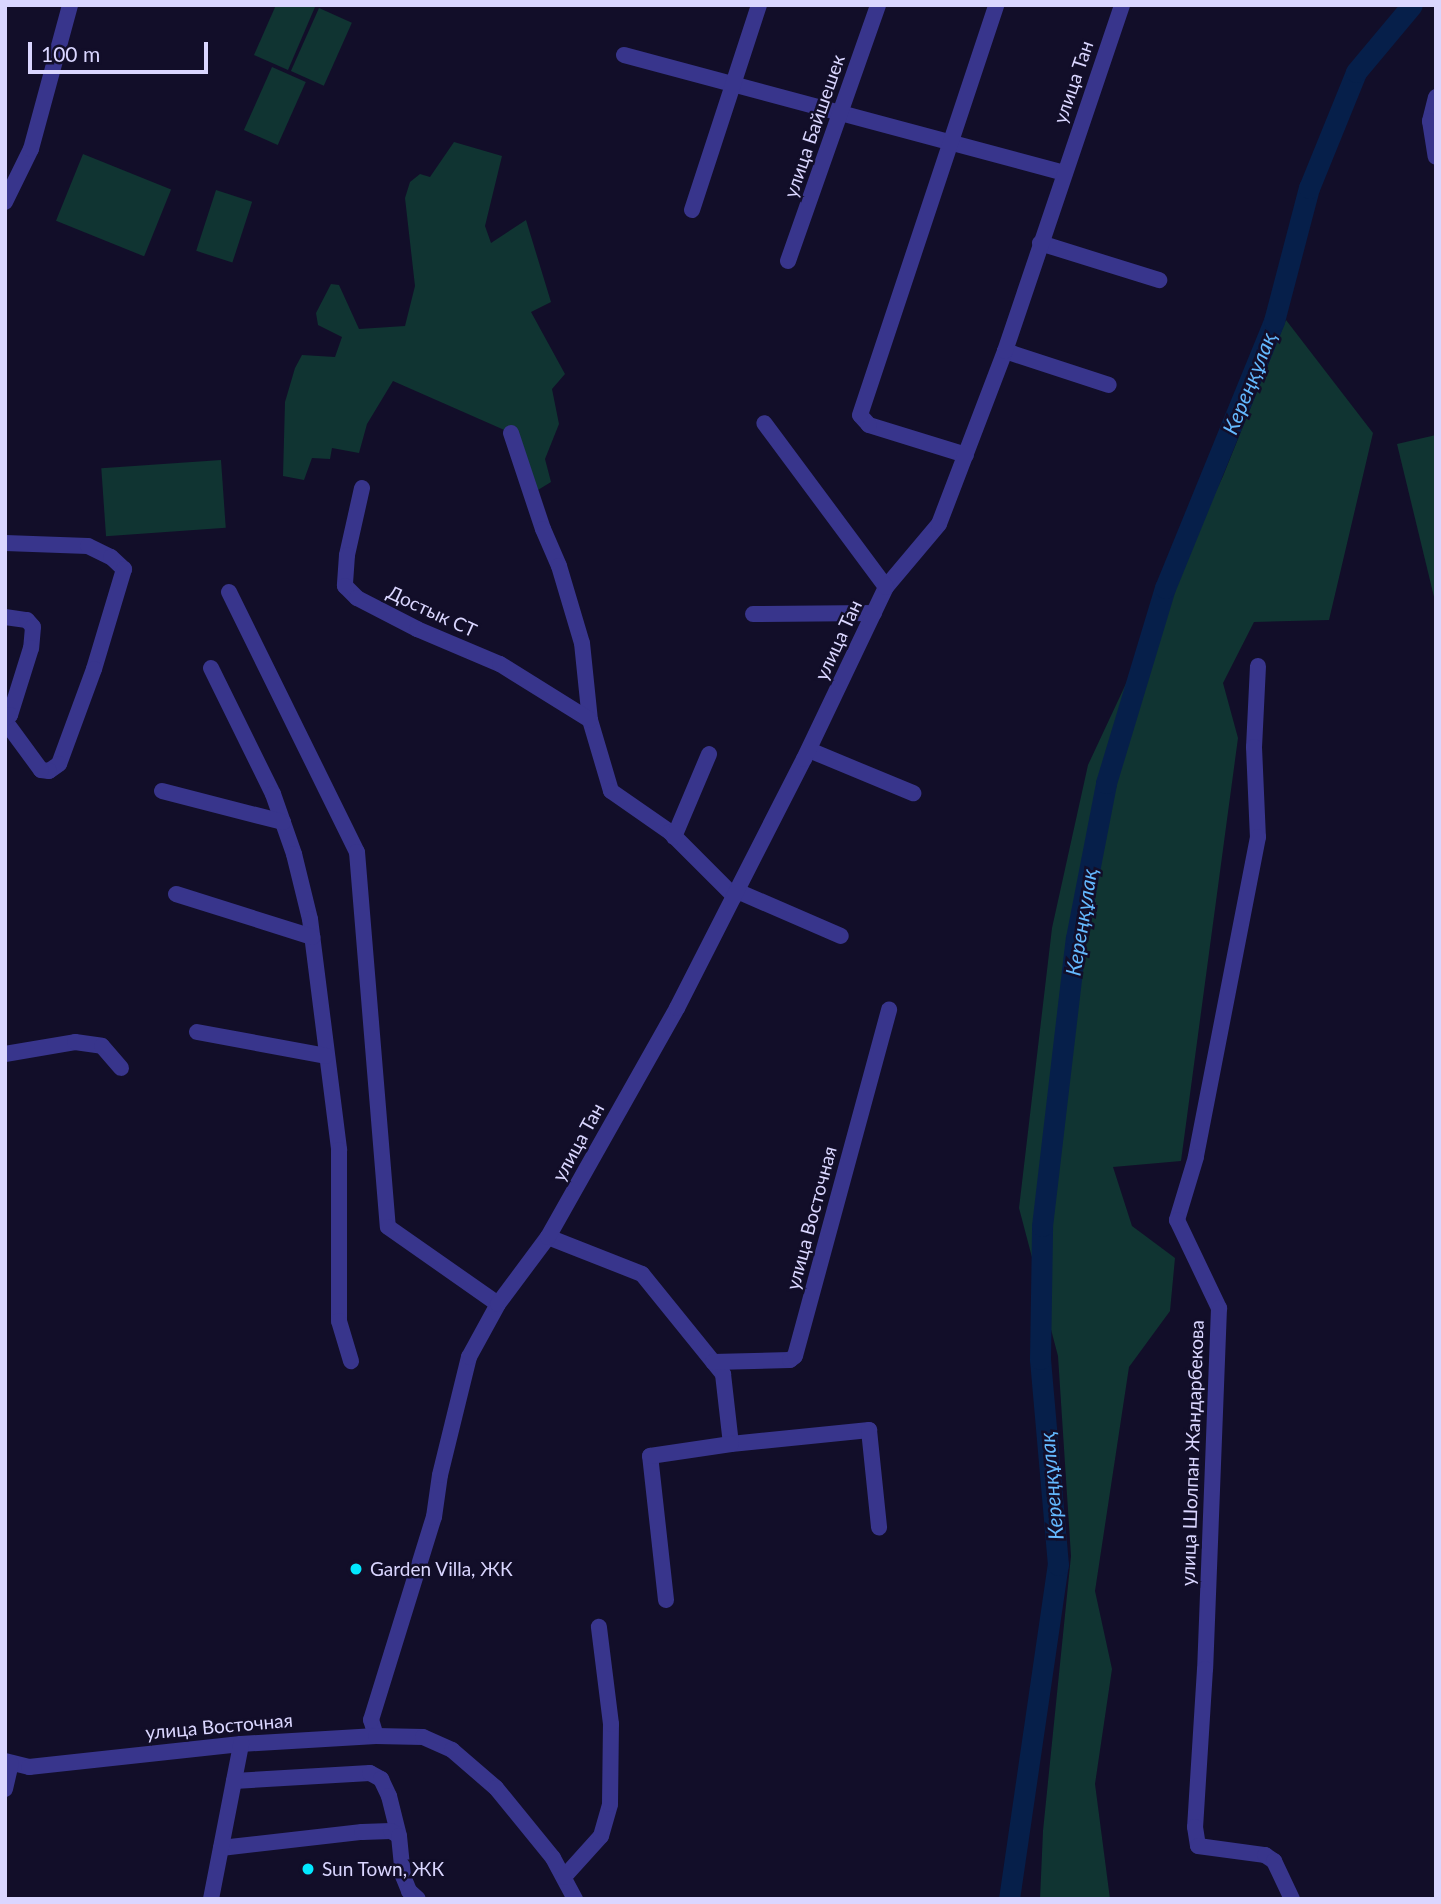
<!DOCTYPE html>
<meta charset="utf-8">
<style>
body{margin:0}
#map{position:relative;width:1441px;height:1904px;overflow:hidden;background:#120e29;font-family:Lato,sans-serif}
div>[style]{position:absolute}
.green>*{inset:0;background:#103432;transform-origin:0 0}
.river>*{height:21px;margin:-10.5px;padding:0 10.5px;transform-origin:10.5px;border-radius:10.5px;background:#061f4a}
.minor>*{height:16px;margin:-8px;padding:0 8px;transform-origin:8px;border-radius:8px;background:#38358c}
.dots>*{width:19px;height:19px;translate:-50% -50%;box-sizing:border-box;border:4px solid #120e29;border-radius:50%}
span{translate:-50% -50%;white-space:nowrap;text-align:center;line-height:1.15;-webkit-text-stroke:5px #120e29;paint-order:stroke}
.street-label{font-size:19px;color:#dad6ff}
.poi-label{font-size:19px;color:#dad6ff}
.left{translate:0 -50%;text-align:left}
.water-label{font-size:21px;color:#64b9ff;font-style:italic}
.frame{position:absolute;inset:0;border:7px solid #dad6ff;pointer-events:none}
.scale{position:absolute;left:28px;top:42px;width:180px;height:32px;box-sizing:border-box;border:4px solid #dad6ff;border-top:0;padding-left:9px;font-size:21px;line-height:24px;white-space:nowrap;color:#dad6ff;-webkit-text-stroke:5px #120e29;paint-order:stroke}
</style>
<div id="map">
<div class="green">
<i style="clip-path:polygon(276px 5px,315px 7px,288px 70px,254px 55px)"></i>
<i style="left:319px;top:8px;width:36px;height:69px;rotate:24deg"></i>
<i style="left:272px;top:67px;width:37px;height:69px;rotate:24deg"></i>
<i style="clip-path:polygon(454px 142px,502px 156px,485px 226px,491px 243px,526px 220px,551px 302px,531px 312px,565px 374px,552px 389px,559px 424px,545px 459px,551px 482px,533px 493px,511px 433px,393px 381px,367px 424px,359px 453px,332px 448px,330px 459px,312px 458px,304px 480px,283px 476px,285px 402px,295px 368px,302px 355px,335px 357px,342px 337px,318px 325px,316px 313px,331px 284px,339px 285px,359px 329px,405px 326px,415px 286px,405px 198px,410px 182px,420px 174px,430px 177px)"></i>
<i style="left:83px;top:154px;width:95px;height:72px;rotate:22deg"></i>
<i style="left:216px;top:190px;width:38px;height:64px;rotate:18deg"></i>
<i style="clip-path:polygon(1286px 320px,1373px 433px,1329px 620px,1254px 622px,1223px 683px,1238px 738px,1181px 1161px,1113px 1167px,1132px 1226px,1175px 1258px,1170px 1311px,1129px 1367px,1095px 1591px,1112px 1669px,1095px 1784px,1110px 1899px,1040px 1899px,1043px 1831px,1071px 1556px,1058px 1356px,1019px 1208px,1052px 928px,1088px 765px,1223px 476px)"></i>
<i style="clip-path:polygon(1436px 435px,1436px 605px,1397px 444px)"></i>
<i style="left:221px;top:460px;width:68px;height:120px;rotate:86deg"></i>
</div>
<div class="river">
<i style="left:1009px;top:1899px;width:338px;rotate:-81.7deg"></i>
<i style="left:1058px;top:1565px;width:207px;rotate:-95deg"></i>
<i style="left:1040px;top:1359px;width:133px;rotate:-89.1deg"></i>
<i style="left:1042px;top:1226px;width:290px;rotate:-83.3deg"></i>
<i style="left:1076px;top:938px;width:158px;rotate:-79deg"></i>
<i style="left:1106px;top:783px;width:204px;rotate:-73.2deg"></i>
<i style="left:1165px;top:588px;width:288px;rotate:-67.8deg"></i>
<i style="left:1274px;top:321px;width:138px;rotate:-75.3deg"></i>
<i style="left:1309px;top:188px;width:125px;rotate:-67.9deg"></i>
<i style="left:1356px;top:72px;width:87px;rotate:-50.1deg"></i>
</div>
<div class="minor">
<i style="left:624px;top:55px;width:455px;rotate:15deg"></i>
<i style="left:1436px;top:97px;width:25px;rotate:104deg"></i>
<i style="left:1430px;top:121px;width:36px;rotate:81deg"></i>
<i style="left:5px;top:202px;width:59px;rotate:-63.9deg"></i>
<i style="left:31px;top:149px;width:149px;rotate:-74.8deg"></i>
<i style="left:692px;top:210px;width:216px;rotate:-71.9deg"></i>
<i style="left:1040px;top:243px;width:125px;rotate:17.3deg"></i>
<i style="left:788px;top:261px;width:271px;rotate:-70.6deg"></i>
<i style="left:1005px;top:351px;width:109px;rotate:18.1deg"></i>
<i style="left:511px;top:433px;width:101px;rotate:71.6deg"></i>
<i style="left:543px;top:529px;width:40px;rotate:66.6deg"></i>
<i style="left:559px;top:566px;width:80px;rotate:73.4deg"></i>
<i style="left:582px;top:643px;width:77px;rotate:84.1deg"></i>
<i style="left:590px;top:720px;width:74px;rotate:73.5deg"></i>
<i style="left:611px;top:791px;width:72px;rotate:34.8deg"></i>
<i style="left:670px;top:832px;width:91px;rotate:45deg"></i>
<i style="left:966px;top:455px;width:102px;rotate:-162.8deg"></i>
<i style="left:869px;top:425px;width:13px;rotate:-132deg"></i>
<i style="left:860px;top:415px;width:432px;rotate:-71.6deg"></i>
<i style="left:362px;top:488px;width:69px;rotate:102.6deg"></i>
<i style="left:347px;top:555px;width:31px;rotate:94deg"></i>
<i style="left:345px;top:586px;width:17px;rotate:45deg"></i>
<i style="left:357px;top:598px;width:68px;rotate:27.3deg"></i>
<i style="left:417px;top:629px;width:90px;rotate:22.9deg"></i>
<i style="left:500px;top:664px;width:106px;rotate:31.9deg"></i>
<i style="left:5px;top:543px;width:83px;rotate:2.1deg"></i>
<i style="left:88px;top:546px;width:25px;rotate:26deg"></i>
<i style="left:111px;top:557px;width:18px;rotate:43deg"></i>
<i style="left:124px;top:569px;width:104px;rotate:106.7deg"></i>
<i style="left:94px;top:669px;width:101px;rotate:110.2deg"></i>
<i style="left:59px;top:764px;width:12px;rotate:145deg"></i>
<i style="left:49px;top:771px;width:8px;rotate:-173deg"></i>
<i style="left:41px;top:770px;width:61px;rotate:-126.3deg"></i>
<i style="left:886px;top:587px;width:82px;rotate:-49.9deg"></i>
<i style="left:939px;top:524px;width:185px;rotate:-69.1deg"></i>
<i style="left:1005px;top:351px;width:365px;rotate:-71.3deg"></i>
<i style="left:229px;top:592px;width:290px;rotate:63.8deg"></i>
<i style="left:357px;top:852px;width:376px;rotate:85.3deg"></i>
<i style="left:388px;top:1227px;width:134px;rotate:35deg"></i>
<i style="left:753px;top:614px;width:121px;rotate:-0.5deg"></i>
<i style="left:5px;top:617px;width:22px;rotate:8deg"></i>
<i style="left:27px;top:620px;width:9px;rotate:49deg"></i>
<i style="left:33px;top:627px;width:21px;rotate:95deg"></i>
<i style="left:31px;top:648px;width:70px;rotate:107.4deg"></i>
<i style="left:10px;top:715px;width:6px;rotate:149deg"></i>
<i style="left:1258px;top:666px;width:81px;rotate:92.8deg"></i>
<i style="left:1254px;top:747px;width:90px;rotate:87.5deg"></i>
<i style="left:1258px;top:837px;width:326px;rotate:101deg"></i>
<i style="left:1196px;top:1157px;width:66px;rotate:106.8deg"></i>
<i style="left:1177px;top:1220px;width:98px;rotate:64.5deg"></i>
<i style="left:1219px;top:1308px;width:361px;rotate:92.2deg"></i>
<i style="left:1205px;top:1669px;width:158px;rotate:93.6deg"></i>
<i style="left:1195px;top:1827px;width:19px;rotate:81deg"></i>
<i style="left:1198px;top:1846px;width:68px;rotate:7.7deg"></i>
<i style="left:1265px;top:1855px;width:11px;rotate:34deg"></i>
<i style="left:1274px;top:1861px;width:42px;rotate:64.7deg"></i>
<i style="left:211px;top:668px;width:140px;rotate:63.8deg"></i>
<i style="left:273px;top:794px;width:64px;rotate:70.7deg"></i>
<i style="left:294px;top:854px;width:67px;rotate:76.2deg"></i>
<i style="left:310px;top:919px;width:233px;rotate:82.8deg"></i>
<i style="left:339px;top:1150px;width:171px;rotate:90deg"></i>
<i style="left:339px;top:1321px;width:42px;rotate:73.3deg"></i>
<i style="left:809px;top:750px;width:113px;rotate:22.5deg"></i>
<i style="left:162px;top:791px;width:125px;rotate:14.4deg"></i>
<i style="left:674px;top:837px;width:90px;rotate:-67.1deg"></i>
<i style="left:737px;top:891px;width:113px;rotate:23.4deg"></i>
<i style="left:176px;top:894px;width:143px;rotate:17.5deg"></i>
<i style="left:197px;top:1032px;width:131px;rotate:10.5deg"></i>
<i style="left:5px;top:1054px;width:71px;rotate:-9.7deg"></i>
<i style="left:75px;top:1042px;width:27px;rotate:8deg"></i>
<i style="left:102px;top:1046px;width:29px;rotate:49deg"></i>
<i style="left:548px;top:1237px;width:101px;rotate:21.5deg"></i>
<i style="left:642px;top:1274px;width:129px;rotate:51deg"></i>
<i style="left:723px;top:1374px;width:70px;rotate:83.5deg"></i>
<i style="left:731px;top:1444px;width:139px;rotate:-5.8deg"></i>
<i style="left:869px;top:1430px;width:98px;rotate:84.1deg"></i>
<i style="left:713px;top:1362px;width:77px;rotate:-1.5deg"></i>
<i style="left:790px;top:1360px;width:6px;rotate:-39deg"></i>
<i style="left:795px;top:1356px;width:359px;rotate:-74.8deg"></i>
<i style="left:666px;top:1600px;width:145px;rotate:-96.3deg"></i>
<i style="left:650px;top:1456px;width:82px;rotate:-8.4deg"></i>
<i style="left:376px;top:1736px;width:17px;rotate:-107deg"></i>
<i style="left:371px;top:1720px;width:213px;rotate:-72.8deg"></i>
<i style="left:434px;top:1517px;width:42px;rotate:-81.9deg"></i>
<i style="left:440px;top:1475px;width:122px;rotate:-76.2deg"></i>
<i style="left:469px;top:1357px;width:60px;rotate:-61.3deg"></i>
<i style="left:498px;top:1304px;width:84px;rotate:-53.3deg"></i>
<i style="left:548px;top:1237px;width:263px;rotate:-60.6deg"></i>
<i style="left:677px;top:1008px;width:280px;rotate:-63deg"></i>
<i style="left:804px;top:759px;width:191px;rotate:-64.5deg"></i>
<i style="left:886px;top:587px;width:204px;rotate:-126.6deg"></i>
<i style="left:5px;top:1761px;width:25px;rotate:14deg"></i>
<i style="left:29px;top:1767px;width:213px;rotate:-6.2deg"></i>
<i style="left:241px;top:1744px;width:135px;rotate:-3.4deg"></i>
<i style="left:376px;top:1736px;width:47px;rotate:1.2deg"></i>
<i style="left:423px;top:1737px;width:32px;rotate:24deg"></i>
<i style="left:452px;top:1750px;width:58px;rotate:40.8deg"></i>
<i style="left:496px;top:1788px;width:90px;rotate:50.8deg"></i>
<i style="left:553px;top:1858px;width:47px;rotate:61.8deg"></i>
<i style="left:234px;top:1781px;width:136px;rotate:-3.4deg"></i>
<i style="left:370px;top:1773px;width:13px;rotate:29deg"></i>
<i style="left:381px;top:1779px;width:19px;rotate:65deg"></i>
<i style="left:389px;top:1796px;width:41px;rotate:76deg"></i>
<i style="left:5px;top:1789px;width:26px;rotate:-77deg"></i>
<i style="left:221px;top:1848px;width:142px;rotate:-6.5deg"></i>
<i style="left:362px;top:1832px;width:29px;rotate:-2deg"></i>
<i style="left:391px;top:1831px;width:9px;rotate:32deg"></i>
<i style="left:399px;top:1836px;width:40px;rotate:84.3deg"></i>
<i style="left:403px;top:1876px;width:16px;rotate:68deg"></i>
<i style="left:409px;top:1891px;width:12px;rotate:42deg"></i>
<i style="left:564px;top:1877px;width:55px;rotate:-47.9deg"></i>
<i style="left:601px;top:1836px;width:33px;rotate:-74deg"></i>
<i style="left:610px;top:1804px;width:80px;rotate:-89.3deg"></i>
<i style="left:611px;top:1724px;width:98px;rotate:-97.1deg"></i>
<i style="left:211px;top:1899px;width:158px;rotate:-79deg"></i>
</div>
<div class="dots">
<i style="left:356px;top:1569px;background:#02e8ff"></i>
<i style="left:308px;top:1869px;background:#02e8ff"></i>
</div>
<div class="street-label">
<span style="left:1073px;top:82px;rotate:-71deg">улица Тан</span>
<span style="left:814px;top:126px;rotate:-71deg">улица Байшешек</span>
<span style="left:432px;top:611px;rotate:25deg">Достык СТ</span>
<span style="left:838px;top:640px;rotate:-65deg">улица Тан</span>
<span style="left:578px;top:1142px;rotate:-61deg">улица Тан</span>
<span style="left:811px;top:1218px;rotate:-75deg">улица Восточная</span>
<span style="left:1192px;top:1453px;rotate:-88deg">улица Шолпан Жандарбекова</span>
<span style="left:219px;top:1726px;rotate:-5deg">улица Восточная</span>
</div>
<div class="poi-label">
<span class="left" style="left:370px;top:1569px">Garden Villa, ЖК</span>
<span class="left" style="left:322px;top:1869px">Sun Town, ЖК</span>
</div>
<div class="water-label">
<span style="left:1249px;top:383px;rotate:-68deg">Кереңқұлақ</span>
<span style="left:1081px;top:922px;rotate:-81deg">Кереңқұлақ</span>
<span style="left:1051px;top:1486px;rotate:-95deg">Кереңқұлақ</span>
</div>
<div class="frame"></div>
<div class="scale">100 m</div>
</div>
